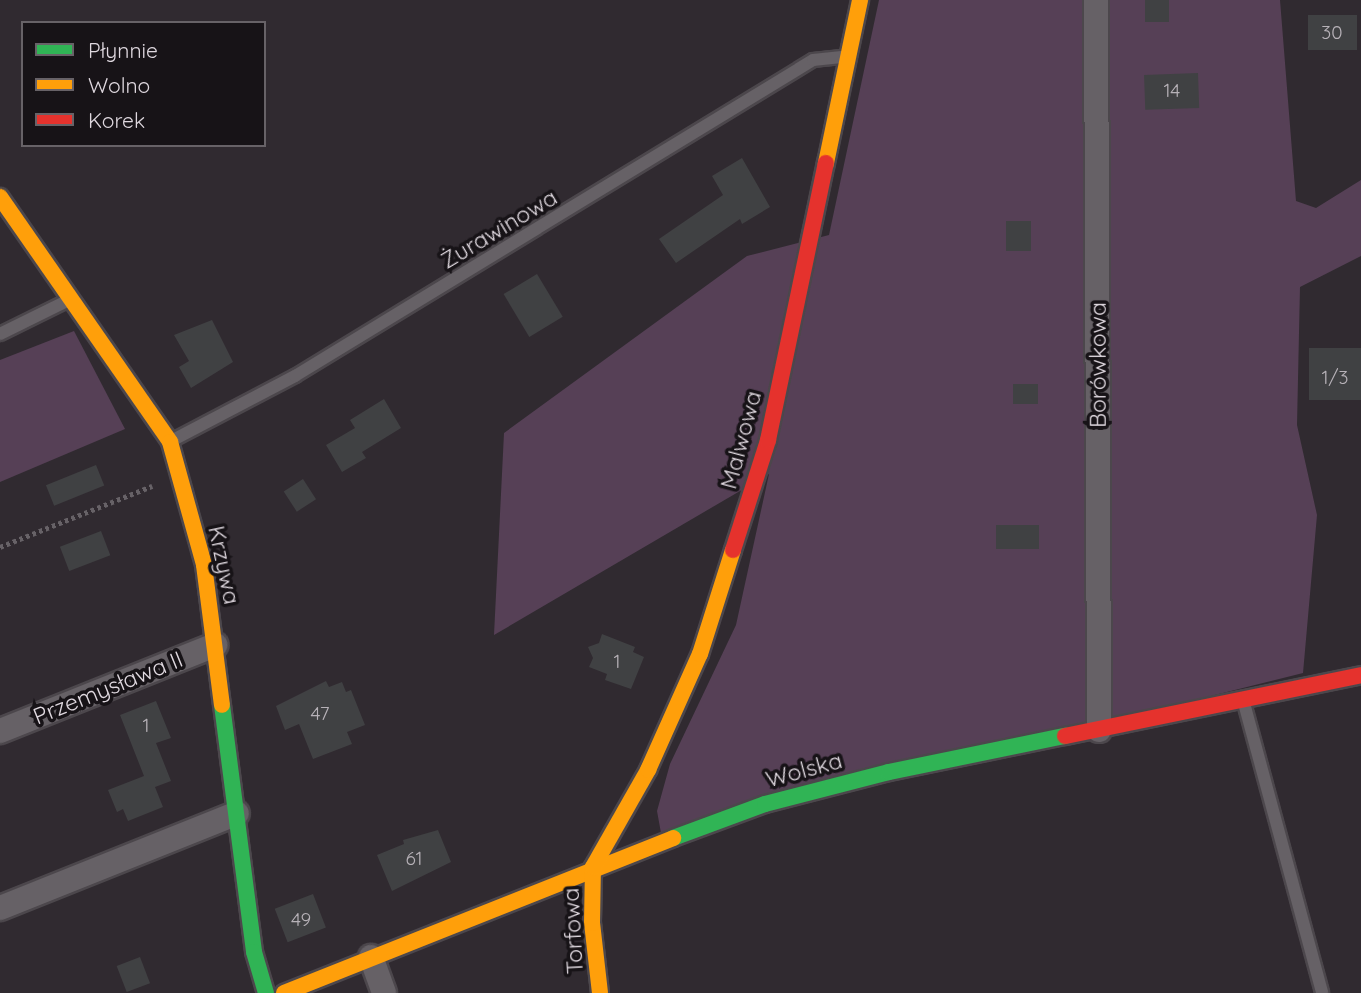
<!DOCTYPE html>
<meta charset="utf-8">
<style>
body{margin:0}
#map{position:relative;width:1361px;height:993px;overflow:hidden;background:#302a30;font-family:Quicksand,sans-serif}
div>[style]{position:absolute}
.green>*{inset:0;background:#564056}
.building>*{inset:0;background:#404143;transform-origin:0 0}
.path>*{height:4.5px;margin-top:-2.25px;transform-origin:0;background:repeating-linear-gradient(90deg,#676267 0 3.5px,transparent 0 7px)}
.roads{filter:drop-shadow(2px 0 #4c474c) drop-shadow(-2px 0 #4c474c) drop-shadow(0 2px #4c474c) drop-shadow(0 -2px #4c474c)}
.lane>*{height:12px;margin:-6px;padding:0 6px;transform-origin:6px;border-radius:6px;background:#666166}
.street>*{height:24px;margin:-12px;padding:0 12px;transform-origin:12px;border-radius:12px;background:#666166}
.fast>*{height:16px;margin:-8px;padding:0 8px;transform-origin:8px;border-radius:8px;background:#30b455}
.slow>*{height:16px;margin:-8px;padding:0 8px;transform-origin:8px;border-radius:8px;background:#ff9f0a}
.jam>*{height:16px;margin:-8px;padding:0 8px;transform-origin:8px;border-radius:8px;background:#e5322d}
span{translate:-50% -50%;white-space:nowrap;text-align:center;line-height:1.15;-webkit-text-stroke:7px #171317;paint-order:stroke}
.number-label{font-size:19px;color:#b7b2b8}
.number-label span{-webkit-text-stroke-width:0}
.street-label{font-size:23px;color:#dfd8df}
.legend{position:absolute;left:21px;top:21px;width:245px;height:126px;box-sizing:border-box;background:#171317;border:2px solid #676267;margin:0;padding:9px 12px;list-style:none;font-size:21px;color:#dfd8df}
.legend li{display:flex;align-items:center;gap:14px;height:35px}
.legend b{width:35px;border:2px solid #676267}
</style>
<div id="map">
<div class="green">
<i style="clip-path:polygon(879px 0,1280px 0,1296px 201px,1316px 208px,1361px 180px,1361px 256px,1300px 287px,1297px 425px,1317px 515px,1303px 673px,661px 833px,657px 811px,670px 764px,736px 625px,769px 474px,494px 635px,504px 433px,747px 256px,829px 235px)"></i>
<i style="clip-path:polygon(74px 331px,125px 429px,0 482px,0 360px)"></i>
</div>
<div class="building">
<i style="left:1145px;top:0;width:24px;height:22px"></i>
<i style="left:1308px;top:15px;width:49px;height:35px"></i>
<i style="left:1198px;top:73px;width:35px;height:54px;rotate:88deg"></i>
<i style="clip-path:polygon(742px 158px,770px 207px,742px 224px,740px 219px,676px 263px,659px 239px,723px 195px,712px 176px)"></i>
<i style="left:1006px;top:221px;width:25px;height:30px"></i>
<i style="left:537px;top:274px;width:50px;height:39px;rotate:59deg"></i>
<i style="clip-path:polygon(212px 320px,233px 362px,191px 388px,179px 367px,189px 361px,174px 335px)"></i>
<i style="left:1361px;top:348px;width:52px;height:52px;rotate:90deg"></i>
<i style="left:1013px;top:384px;width:25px;height:20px"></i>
<i style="clip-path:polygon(384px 399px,401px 428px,362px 452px,366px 458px,342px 472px,326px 445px,355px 428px,350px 420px)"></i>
<i style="left:96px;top:465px;width:22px;height:54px;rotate:68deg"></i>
<i style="left:303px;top:479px;width:24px;height:23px;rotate:57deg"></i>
<i style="left:996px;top:525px;width:43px;height:24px"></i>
<i style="left:101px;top:531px;width:26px;height:44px;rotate:69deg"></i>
<i style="clip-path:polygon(602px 634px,635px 647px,633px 652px,644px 657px,631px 689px,605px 680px,607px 674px,589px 667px,593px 658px,588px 647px,599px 643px)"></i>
<i style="clip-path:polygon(326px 681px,329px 687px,342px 682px,346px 692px,351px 690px,365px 725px,347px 732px,352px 744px,313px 759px,299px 724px,285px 730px,276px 706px)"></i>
<i style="clip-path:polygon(156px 701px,171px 738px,156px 743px,171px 781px,155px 787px,163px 807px,128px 821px,123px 809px,117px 812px,108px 790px,144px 776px,120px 715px)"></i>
<i style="clip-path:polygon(438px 830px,451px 862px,392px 891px,377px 855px,404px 844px,403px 840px)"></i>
<i style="left:313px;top:894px;width:36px;height:41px;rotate:69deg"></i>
<i style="left:140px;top:957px;width:28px;height:25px;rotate:69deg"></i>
</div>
<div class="path">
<i style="left:0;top:547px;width:164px;rotate:-21.9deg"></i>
</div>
<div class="roads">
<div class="lane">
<i style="left:0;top:334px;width:75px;rotate:-26.2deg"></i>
<i style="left:173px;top:440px;width:138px;rotate:-27.7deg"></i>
<i style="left:295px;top:376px;width:607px;rotate:-31.38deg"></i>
<i style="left:813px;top:60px;width:31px;rotate:-6deg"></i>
<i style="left:1244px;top:703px;width:300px;rotate:74.9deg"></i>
</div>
<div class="street">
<i style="left:1096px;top:0;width:730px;rotate:89.76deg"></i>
<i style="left:0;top:731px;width:232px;rotate:-21.8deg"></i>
<i style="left:0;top:908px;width:255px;rotate:-21.8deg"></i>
<i style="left:371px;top:957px;width:38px;rotate:70deg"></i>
</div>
<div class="fast">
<i style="left:222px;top:705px;width:249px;rotate:82.6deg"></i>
<i style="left:254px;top:952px;width:43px;rotate:73.7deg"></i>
<i style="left:673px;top:838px;width:98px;rotate:-20.3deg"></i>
<i style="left:765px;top:804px;width:128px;rotate:-14.5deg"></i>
<i style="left:889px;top:772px;width:180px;rotate:-11.6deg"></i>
</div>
<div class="slow">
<i style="left:826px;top:163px;width:167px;rotate:-78.2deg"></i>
<i style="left:0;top:197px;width:298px;rotate:55.2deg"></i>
<i style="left:170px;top:442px;width:128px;rotate:74.5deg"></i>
<i style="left:204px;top:565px;width:141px;rotate:82.7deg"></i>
<i style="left:284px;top:993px;width:419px;rotate:-21.7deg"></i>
<i style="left:600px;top:993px;width:70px;rotate:-96.5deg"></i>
<i style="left:592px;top:923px;width:56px;rotate:-89deg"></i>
<i style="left:593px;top:867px;width:112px;rotate:-60.4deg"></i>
<i style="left:648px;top:770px;width:127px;rotate:-65.9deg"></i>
<i style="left:700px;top:654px;width:109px;rotate:-72.4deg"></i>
</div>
<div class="jam">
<i style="left:733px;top:550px;width:115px;rotate:-72.3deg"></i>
<i style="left:768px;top:440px;width:283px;rotate:-78.2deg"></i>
<i style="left:1065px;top:736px;width:302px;rotate:-11.6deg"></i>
</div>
</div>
<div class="number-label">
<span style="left:1332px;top:33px">30</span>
<span style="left:1172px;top:91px">14</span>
<span style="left:1335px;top:378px">1/3</span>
<span style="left:617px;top:662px">1</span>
<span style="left:320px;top:714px">47</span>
<span style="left:146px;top:726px">1</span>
<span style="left:414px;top:859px">61</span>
<span style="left:301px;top:920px">49</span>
</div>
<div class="street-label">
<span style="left:499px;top:229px;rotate:-31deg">Żurawinowa</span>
<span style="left:1098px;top:365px;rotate:-90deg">Borówkowa</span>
<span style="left:741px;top:440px;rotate:-75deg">Malwowa</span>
<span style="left:224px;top:565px;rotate:78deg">Krzywa</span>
<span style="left:108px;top:688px;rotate:-22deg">Przemysława II</span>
<span style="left:804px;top:770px;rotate:-15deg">Wolska</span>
<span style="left:573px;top:931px;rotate:-93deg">Torfowa</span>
</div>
<ul class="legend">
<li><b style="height:9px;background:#30b455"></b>Płynnie</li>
<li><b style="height:9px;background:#ff9f0a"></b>Wolno</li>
<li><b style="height:9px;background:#e5322d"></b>Korek</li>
</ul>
</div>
